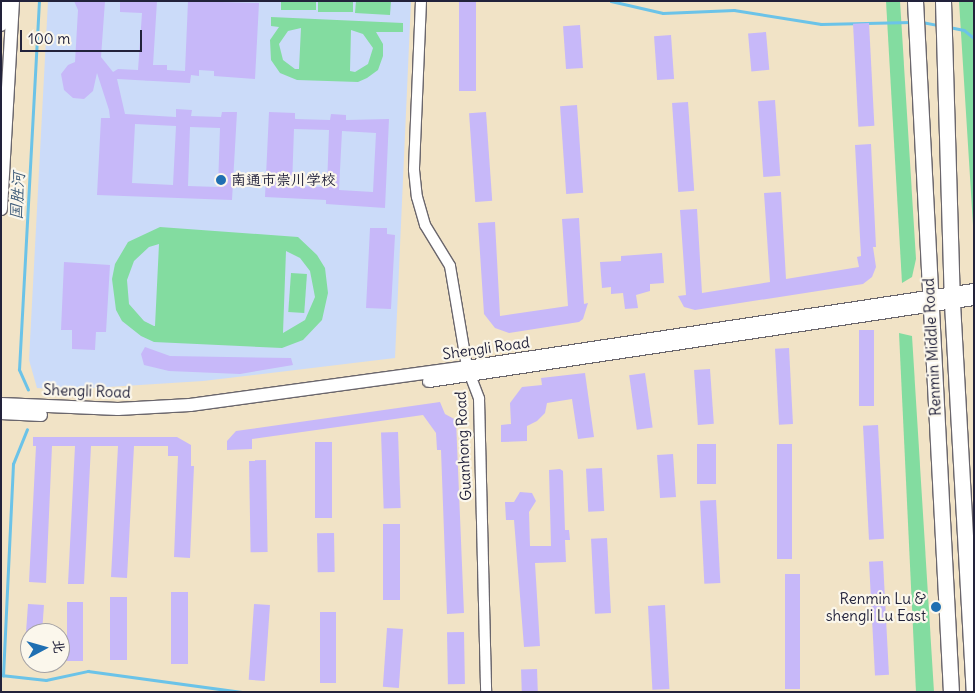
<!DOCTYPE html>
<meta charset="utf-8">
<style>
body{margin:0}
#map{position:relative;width:975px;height:693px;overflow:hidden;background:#f1e3c6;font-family:Delius,"LXGW WenKai TC",sans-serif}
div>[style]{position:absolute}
.built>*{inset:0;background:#cbdbf9}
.green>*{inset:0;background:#83dca0;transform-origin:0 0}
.stream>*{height:2.5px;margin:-1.25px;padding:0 1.25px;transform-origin:1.25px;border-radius:1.25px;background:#6bc3e8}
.building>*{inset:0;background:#c7b8f9;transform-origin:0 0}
.roads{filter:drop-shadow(1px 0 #6a666c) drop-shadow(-1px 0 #6a666c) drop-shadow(0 1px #6a666c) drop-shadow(0 -1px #6a666c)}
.minor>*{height:10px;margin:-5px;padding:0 5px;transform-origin:5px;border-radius:5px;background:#fff}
.tertiary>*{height:12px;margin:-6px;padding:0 6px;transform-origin:6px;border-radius:6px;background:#fff}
.primary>*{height:15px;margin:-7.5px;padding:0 7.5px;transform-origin:7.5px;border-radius:7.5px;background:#fff}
.dots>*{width:14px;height:14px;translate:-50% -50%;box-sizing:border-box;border:2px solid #fbf7ec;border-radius:50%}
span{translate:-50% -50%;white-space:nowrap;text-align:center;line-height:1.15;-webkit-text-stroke:4.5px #fbf7ec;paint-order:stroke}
.poi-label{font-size:15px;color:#22223b}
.left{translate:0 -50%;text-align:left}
.right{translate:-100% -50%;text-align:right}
.street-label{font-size:15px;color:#22223b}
.water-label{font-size:16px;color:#3c5a78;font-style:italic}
.frame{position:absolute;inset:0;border:2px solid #22223b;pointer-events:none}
.north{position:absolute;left:20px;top:623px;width:50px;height:50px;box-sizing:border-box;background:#fbf7ec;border:1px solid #a4a2a5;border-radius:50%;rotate:84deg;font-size:14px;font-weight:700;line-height:20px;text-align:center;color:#22223b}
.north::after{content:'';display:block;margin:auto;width:18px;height:22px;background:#1f6fb2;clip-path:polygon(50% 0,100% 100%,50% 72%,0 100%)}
.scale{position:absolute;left:20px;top:30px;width:122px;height:22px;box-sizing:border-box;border:2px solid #22223b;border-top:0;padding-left:6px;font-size:15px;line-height:18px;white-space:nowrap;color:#22223b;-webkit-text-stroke:4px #fbf7ec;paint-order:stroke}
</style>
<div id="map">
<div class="built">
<i style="clip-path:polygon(48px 1px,411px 1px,395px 358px,203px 381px,61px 390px,37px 388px,29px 360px)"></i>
</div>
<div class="green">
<i style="left:281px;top:1px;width:35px;height:9px"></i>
<i style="left:318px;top:1px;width:35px;height:11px"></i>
<i style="clip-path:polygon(356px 1px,391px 1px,390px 15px,355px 13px)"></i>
<i style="clip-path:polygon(886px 1px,900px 1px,916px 259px,912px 277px,902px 283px)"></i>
<i style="clip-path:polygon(959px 1px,974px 1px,974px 241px)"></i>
<i style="clip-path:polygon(evenodd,271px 17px,403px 23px,403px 32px,376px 32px,383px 44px,383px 56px,378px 70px,367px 78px,358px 82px,297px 80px,280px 73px,271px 60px,270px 40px,279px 27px,271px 26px,271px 17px,301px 28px,299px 69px,295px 69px,283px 60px,279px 44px,288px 31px,301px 28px,271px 17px,351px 30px,363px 34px,373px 48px,368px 64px,355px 72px,350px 71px,351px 30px)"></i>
<i style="clip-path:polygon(evenodd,160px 227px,298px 237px,317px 255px,325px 268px,328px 293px,322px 320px,303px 340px,282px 348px,154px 342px,141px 336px,122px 321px,116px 310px,112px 279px,115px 264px,128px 242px,160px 227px,159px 244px,155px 326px,154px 326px,144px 321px,129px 304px,127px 280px,134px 261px,149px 247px,159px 244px,160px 227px,286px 251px,300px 258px,310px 271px,315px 297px,305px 320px,283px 333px,286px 251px)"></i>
<i style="left:291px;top:273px;width:16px;height:39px;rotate:4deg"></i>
<i style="clip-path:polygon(899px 333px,912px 336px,934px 692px,916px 692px)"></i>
</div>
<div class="stream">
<i style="left:611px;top:1px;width:53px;rotate:13deg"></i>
<i style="left:663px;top:13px;width:71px;rotate:-2.4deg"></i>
<i style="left:734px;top:10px;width:88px;rotate:9.1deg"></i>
<i style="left:821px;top:24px;width:90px;rotate:-1.3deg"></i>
<i style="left:922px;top:22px;width:16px;rotate:11deg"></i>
<i style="left:949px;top:27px;width:15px;rotate:11deg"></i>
<i style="left:964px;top:30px;width:13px;rotate:39deg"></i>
<i style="left:28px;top:390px;width:22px;rotate:-114deg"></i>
<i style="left:19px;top:370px;width:370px;rotate:-86.9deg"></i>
<i style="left:1px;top:675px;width:45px;rotate:6.3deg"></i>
<i style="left:46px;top:680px;width:43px;rotate:-12.1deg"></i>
<i style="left:88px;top:671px;width:155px;rotate:7.8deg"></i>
<i style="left:3px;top:676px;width:212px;rotate:-87.3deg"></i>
<i style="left:13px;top:464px;width:37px;rotate:-68deg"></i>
</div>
<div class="building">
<i style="clip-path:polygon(evenodd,74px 1px,105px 1px,101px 57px,113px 72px,118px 69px,138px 70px,142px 13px,120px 12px,120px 1px,157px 1px,153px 65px,167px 65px,167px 70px,185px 71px,188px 1px,259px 3px,255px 79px,214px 76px,214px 71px,199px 70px,199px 76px,191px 75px,190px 83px,117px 79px,125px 114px,176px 117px,176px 109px,192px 110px,191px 116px,221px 117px,222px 112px,237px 112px,232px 200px,97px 195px,101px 118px,110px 118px,109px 110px,97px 73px,93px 91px,84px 99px,73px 98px,64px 90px,61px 74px,68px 65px,75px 62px,78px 10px,74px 1px,135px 124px,176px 126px,173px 185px,132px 183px,135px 124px,74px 1px,190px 127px,220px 128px,218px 187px,188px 186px,190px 127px)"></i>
<i style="left:459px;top:1px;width:17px;height:90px"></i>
<i style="left:869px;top:23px;width:103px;height:16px;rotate:87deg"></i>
<i style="left:580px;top:25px;width:43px;height:17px;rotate:86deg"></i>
<i style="left:766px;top:32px;width:38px;height:18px;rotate:85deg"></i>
<i style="left:671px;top:35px;width:44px;height:17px;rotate:86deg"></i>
<i style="left:775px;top:100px;width:76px;height:17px;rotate:86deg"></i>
<i style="left:688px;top:102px;width:89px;height:16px;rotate:86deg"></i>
<i style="left:577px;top:105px;width:88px;height:17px;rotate:86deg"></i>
<i style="clip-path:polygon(evenodd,269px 112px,295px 113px,295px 119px,330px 120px,331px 114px,346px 115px,346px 120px,389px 119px,385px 208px,326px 204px,326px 200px,265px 197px,269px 112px,294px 129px,329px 130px,327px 187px,292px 186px,294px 129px,269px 112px,342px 131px,376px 133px,373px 192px,339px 190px,342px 131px)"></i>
<i style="left:486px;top:112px;width:89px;height:17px;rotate:86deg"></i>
<i style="clip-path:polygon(871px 144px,876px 247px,873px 247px,876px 267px,872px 277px,863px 284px,695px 310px,684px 307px,678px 296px,686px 295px,680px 210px,697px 209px,702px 293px,770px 282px,764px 193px,781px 192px,786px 279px,859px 267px,857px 257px,861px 256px,855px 145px)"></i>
<i style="clip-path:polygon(579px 218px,584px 304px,588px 303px,583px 319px,579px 322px,509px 333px,495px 328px,484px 314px,478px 223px,495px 222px,500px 316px,568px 306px,562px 219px)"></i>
<i style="clip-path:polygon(370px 228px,387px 228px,387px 234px,395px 235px,391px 309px,366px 308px)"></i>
<i style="clip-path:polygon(662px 253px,664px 283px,650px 284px,650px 291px,636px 295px,638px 308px,625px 309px,623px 293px,611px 294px,611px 287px,602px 288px,600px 262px,621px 261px,621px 256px)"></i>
<i style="clip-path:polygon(64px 262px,110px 265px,106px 332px,96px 332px,95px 350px,72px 349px,72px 330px,61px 330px)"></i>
<i style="left:859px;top:330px;width:15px;height:76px"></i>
<i style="clip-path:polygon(145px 347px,170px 356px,291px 358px,293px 365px,240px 374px,169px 371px,144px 365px,141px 354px)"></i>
<i style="left:789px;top:348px;width:76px;height:14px;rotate:87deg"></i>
<i style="left:710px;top:369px;width:55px;height:16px;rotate:86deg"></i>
<i style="clip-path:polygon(585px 373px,594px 437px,578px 439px,572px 399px,547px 403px,545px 413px,537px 421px,527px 426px,527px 441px,501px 442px,501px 425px,511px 424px,510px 403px,522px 387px,542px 385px,541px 378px)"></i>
<i style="left:645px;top:373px;width:55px;height:16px;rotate:82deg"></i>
<i style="clip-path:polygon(440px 402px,445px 414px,456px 420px,464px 613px,447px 614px,441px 450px,437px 450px,436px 433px,423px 415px,252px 439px,252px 449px,227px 450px,227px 441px,236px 431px)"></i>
<i style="left:878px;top:425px;width:114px;height:15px;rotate:87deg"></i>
<i style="left:398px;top:432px;width:76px;height:17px;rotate:88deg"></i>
<i style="clip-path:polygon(33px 437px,177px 437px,191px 445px,191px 466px,194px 466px,190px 558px,174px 557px,178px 456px,168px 456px,168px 446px,134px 446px,127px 578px,111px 577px,118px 446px,91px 446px,84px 584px,68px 584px,75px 446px,52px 446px,46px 583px,29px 582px,36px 446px,33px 446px)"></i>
<i style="left:315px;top:442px;width:17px;height:76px"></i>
<i style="left:697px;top:444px;width:19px;height:40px"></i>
<i style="left:777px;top:444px;width:15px;height:115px"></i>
<i style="left:673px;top:454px;width:43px;height:16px;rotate:86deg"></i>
<i style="left:266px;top:460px;width:92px;height:17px;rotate:89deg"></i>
<i style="left:602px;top:468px;width:43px;height:16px;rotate:87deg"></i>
<i style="clip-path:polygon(560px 469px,563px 471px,565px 530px,569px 530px,570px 540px,565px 540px,566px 562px,535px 563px,540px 646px,524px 647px,514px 520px,506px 520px,505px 502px,514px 502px,520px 492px,532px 493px,536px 501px,529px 512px,530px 546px,551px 546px,549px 470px)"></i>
<i style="left:716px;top:500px;width:83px;height:16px;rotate:87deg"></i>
<i style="left:383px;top:524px;width:17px;height:76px"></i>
<i style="left:334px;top:533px;width:39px;height:17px;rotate:89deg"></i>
<i style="left:607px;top:538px;width:75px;height:16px;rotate:87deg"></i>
<i style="left:883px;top:561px;width:114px;height:14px;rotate:87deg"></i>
<i style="left:785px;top:574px;width:15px;height:115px"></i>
<i style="left:171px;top:592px;width:17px;height:72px"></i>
<i style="left:110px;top:597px;width:17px;height:63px"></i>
<i style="left:67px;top:602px;width:16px;height:59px"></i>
<i style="left:28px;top:604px;width:16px;height:29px;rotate:4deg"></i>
<i style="left:254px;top:604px;width:16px;height:76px;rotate:4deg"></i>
<i style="left:665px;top:605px;width:84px;height:17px;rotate:87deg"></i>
<i style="left:320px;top:612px;width:16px;height:71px"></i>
<i style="left:387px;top:628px;width:16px;height:59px;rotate:4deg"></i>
<i style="left:464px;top:632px;width:52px;height:17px;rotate:89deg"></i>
<i style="left:537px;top:669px;width:23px;height:16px;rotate:88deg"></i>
</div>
<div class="roads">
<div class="minor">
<i style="left:421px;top:1px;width:169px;rotate:92.4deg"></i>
<i style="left:414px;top:170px;width:27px;rotate:84deg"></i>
<i style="left:417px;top:197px;width:29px;rotate:74deg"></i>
<i style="left:425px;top:225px;width:48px;rotate:58.6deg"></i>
<i style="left:450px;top:266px;width:102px;rotate:80.4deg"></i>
<i style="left:467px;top:367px;width:34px;rotate:69deg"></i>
<i style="left:479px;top:399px;width:293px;rotate:88.6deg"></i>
</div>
<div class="tertiary">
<i style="left:1px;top:25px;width:24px;rotate:-85deg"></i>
<i style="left:1px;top:209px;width:208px;rotate:-86.7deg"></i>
<i style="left:429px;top:381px;width:551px;rotate:-8.56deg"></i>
<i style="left:1px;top:404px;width:117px;rotate:2.4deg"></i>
<i style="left:118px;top:409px;width:72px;rotate:-3.2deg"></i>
<i style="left:190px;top:405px;width:280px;rotate:-7.8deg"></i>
<i style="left:467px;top:367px;width:513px;rotate:-8.64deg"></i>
<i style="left:1px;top:413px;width:40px;rotate:2.9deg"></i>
</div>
<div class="primary">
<i style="left:915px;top:1px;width:692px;rotate:87.02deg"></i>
<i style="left:943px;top:1px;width:302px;rotate:88.3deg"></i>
<i style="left:952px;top:303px;width:390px;rotate:86.8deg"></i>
</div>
</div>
<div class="dots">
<i style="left:221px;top:180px;background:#1f6fb2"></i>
<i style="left:936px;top:607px;background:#1f6fb2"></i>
</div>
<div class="poi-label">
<span class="left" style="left:231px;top:180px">南通市崇川学校</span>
<span class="right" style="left:926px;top:607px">Renmin Lu &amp;<br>shengli Lu East</span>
</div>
<div class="street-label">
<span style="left:932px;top:347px;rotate:-93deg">Renmin Middle Road</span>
<span style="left:486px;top:348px;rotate:-8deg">Shengli Road</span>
<span style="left:87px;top:391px;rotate:2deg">Shengli Road</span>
<span style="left:463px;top:446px;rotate:-93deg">Guanhong Road</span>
</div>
<div class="water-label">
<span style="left:17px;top:196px;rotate:-87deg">国胜河</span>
</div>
<div class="frame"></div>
<div class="north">北</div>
<div class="scale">100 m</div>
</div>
